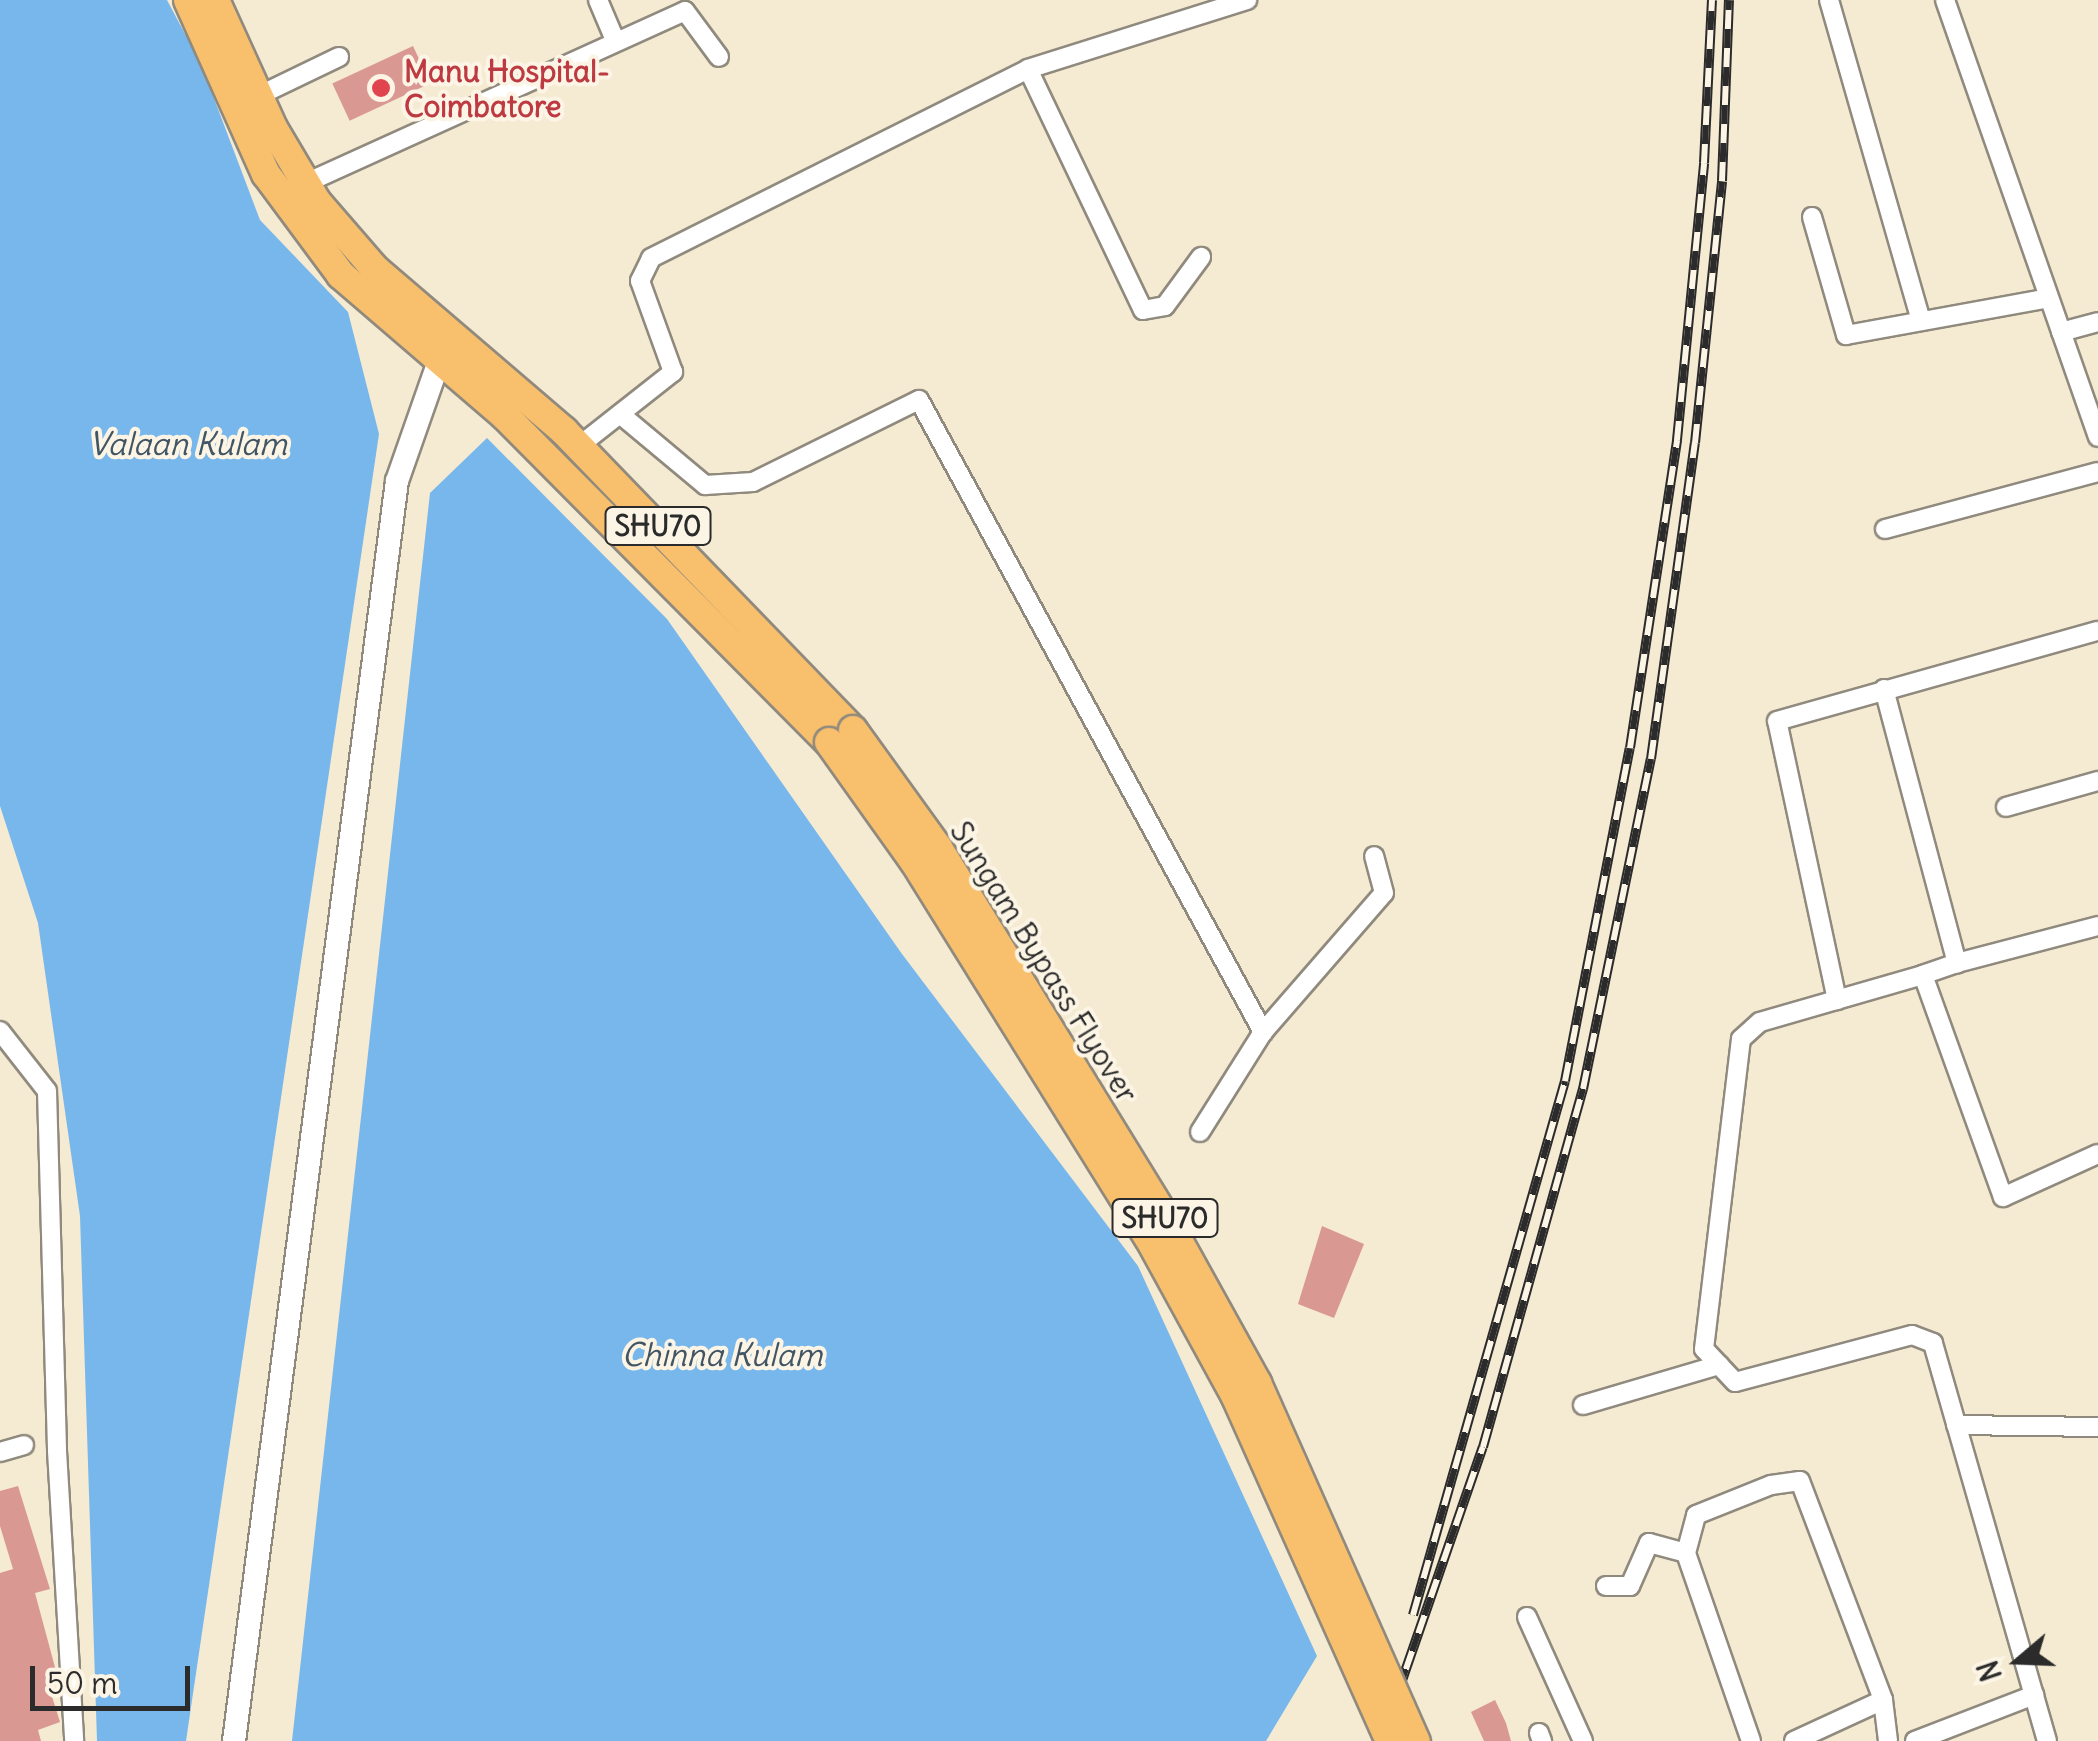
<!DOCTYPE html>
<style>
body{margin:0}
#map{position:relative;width:2098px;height:1741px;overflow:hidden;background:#f5ead2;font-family:Delius,sans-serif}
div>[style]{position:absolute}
.water>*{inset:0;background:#78b7ec}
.building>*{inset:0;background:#da9893;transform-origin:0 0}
.roads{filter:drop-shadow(2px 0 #908a7e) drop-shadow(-2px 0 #908a7e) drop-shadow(0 2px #908a7e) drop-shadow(0 -2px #908a7e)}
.minor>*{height:18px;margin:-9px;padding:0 9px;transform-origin:9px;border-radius:9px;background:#fff}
.tertiary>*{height:22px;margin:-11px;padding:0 11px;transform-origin:11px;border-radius:11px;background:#fff}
.primary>*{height:28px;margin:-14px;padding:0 14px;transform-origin:14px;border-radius:14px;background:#f8bf6c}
.rail>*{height:10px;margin-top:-5px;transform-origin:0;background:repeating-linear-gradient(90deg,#fcf5e5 0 19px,#2b2b2b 0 38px);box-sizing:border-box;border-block:2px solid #2b2b2b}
.bridges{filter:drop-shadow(2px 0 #908a7e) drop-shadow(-2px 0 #908a7e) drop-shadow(0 2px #908a7e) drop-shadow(0 -2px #908a7e)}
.primary-bridge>*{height:28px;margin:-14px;padding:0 14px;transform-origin:14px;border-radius:14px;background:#f8bf6c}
.dots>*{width:28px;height:28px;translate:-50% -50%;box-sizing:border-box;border:5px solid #fcf5e5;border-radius:50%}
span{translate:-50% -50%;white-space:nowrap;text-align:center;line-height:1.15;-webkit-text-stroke:8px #fcf5e5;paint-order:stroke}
.shield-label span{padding:2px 8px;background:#fcf5e5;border:2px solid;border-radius:8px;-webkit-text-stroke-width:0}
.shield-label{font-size:28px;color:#2b2b2b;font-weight:700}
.health-label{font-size:30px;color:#be3a42;font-weight:700}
.left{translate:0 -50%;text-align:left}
.street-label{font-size:30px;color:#2b2b2b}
.water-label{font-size:32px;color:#425565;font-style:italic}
.north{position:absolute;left:1968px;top:1611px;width:100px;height:100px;-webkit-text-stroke:8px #fcf5e5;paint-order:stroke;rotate:251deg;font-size:28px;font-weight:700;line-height:40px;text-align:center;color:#2b2b2b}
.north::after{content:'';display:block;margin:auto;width:35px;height:45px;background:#2b2b2b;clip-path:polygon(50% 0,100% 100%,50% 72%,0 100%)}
.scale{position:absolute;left:30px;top:1666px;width:160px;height:45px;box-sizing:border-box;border:5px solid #2b2b2b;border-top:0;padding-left:12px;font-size:30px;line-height:35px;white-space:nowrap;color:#2b2b2b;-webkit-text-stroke:8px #fcf5e5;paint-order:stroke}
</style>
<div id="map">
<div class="water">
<i style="clip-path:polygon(0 0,167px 0,201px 64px,260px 220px,348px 312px,379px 434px,186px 1741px,97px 1741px,80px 1216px,38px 923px,0 806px)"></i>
<i style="clip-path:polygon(487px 438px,667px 619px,902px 954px,1138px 1266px,1317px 1656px,1266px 1741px,292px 1741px,430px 493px)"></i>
</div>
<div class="building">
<i style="left:413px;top:46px;width:41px;height:89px;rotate:65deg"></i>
<i style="clip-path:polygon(1322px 1226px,1364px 1244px,1334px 1318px,1298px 1304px)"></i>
<i style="clip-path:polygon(18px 1486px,50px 1589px,35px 1593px,56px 1671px,45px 1674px,60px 1722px,38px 1730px,41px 1741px,0 1741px,0 1573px,13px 1569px,0 1526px,0 1491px)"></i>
<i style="clip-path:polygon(1495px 1700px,1506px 1723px,1511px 1741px,1484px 1741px,1471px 1712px)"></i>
</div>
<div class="roads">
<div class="minor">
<i style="left:598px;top:0;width:43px;rotate:67deg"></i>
<i style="left:1829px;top:0;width:334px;rotate:74deg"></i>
<i style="left:1945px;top:0;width:463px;rotate:70.7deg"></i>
<i style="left:1028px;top:69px;width:267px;rotate:64.5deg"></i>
<i style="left:1143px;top:310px;width:22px;rotate:-10deg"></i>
<i style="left:1165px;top:306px;width:61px;rotate:-53.7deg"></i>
<i style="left:258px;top:96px;width:90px;rotate:-25.7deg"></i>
<i style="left:306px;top:183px;width:416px;rotate:-24.4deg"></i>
<i style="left:685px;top:11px;width:57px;rotate:53.5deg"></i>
<i style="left:1812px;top:217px;width:123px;rotate:73.9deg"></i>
<i style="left:1846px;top:335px;width:206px;rotate:-10.3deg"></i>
<i style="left:2061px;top:332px;width:38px;rotate:-15deg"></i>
<i style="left:620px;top:414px;width:111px;rotate:39.9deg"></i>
<i style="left:705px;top:485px;width:48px;rotate:-3.6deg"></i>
<i style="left:753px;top:482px;width:185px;rotate:-26.3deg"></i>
<i style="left:919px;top:400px;width:720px;rotate:61.44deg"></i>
<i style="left:579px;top:446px;width:120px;rotate:-38.2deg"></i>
<i style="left:673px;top:372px;width:97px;rotate:-109.9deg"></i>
<i style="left:640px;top:281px;width:25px;rotate:-64deg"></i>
<i style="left:651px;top:258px;width:422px;rotate:-26.6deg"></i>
<i style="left:1028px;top:69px;width:230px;rotate:-17.5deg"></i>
<i style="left:1885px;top:529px;width:220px;rotate:-15deg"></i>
<i style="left:1884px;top:689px;width:284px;rotate:75.1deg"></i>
<i style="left:1957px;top:963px;width:36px;rotate:161deg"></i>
<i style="left:2006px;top:807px;width:96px;rotate:-15.8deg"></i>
<i style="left:1957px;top:963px;width:146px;rotate:-14.7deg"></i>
<i style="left:1837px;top:1000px;width:285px;rotate:-102.1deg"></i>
<i style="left:1777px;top:721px;width:333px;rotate:-15.7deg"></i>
<i style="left:0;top:1031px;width:76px;rotate:51.9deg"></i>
<i style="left:47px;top:1091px;width:360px;rotate:88.4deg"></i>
<i style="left:57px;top:1451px;width:290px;rotate:86.6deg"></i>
<i style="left:1200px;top:1132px;width:118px;rotate:-57.8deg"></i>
<i style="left:1263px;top:1032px;width:184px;rotate:-49deg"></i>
<i style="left:1384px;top:893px;width:38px;rotate:-105deg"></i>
<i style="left:1583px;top:1405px;width:142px;rotate:-16.4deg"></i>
<i style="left:1956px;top:1425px;width:142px;rotate:0.8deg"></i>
<i style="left:0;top:1452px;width:25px;rotate:-16deg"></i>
<i style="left:1606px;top:1586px;width:24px"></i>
<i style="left:1630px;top:1586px;width:47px;rotate:-66.2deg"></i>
<i style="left:1649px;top:1543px;width:38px;rotate:15deg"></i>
<i style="left:1527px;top:1617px;width:136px;rotate:65.7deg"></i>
<i style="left:1539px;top:1733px;width:9px;rotate:69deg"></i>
<i style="left:1751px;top:1741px;width:199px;rotate:-109.1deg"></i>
<i style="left:1686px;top:1553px;width:39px;rotate:-75deg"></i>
<i style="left:1696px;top:1515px;width:81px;rotate:-21.8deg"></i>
<i style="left:1771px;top:1485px;width:29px;rotate:-8deg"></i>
<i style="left:1800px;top:1481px;width:234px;rotate:69.2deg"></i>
<i style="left:1883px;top:1700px;width:41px;rotate:83deg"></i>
<i style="left:1794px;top:1741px;width:98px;rotate:-24.7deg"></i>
<i style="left:1915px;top:1741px;width:128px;rotate:-21.1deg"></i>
<i style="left:2047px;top:1741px;width:414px;rotate:-106deg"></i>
<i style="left:1933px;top:1343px;width:22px;rotate:-159deg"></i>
<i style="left:1912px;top:1335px;width:183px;rotate:165.1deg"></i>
<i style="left:1735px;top:1382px;width:45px;rotate:-133.2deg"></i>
<i style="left:1704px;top:1349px;width:312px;rotate:-83.2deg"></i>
<i style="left:1741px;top:1039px;width:25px;rotate:-42deg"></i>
<i style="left:1760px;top:1022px;width:170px;rotate:-16.1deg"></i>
<i style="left:1923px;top:975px;width:236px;rotate:70.2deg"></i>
<i style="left:2003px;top:1197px;width:104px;rotate:-24.4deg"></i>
</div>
<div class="tertiary">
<i style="left:234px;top:1741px;width:1270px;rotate:-82.63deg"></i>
<i style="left:397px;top:481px;width:145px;rotate:-70.7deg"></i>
</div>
<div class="primary">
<i style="left:188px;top:0;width:191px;rotate:65.9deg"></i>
<i style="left:266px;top:174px;width:126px;rotate:53.4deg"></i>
<i style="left:341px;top:275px;width:216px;rotate:40.7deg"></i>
<i style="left:505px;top:416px;width:460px;rotate:45.2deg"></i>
<i style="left:215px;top:0;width:141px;rotate:65.6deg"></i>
<i style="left:273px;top:128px;width:86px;rotate:59.3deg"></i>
<i style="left:317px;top:202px;width:89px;rotate:49.1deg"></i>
<i style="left:375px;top:269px;width:249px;rotate:40.6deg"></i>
<i style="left:564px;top:431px;width:416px;rotate:46deg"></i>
</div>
</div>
<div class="rail">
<i style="left:1413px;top:1615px;width:555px;rotate:-74.11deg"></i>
<i style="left:1565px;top:1081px;width:339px;rotate:-79deg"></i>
<i style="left:1630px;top:748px;width:312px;rotate:-81.3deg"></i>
<i style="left:1677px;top:440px;width:278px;rotate:-84.4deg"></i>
<i style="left:1704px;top:163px;width:163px;rotate:-87.2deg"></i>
<i style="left:1381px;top:1741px;width:311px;rotate:-70.9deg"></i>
<i style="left:1483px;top:1447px;width:372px;rotate:-74.4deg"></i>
<i style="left:1583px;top:1089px;width:337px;rotate:-78.4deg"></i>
<i style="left:1651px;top:759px;width:319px;rotate:-82.1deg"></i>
<i style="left:1695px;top:443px;width:263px;rotate:-84.1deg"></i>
<i style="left:1722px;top:181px;width:181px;rotate:-87.8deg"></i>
</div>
<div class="bridges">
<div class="primary-bridge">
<i style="left:853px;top:730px;width:145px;rotate:54.2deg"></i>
<i style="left:938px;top:848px;width:441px;rotate:58.4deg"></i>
<i style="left:1169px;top:1224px;width:182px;rotate:61deg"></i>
<i style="left:1257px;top:1383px;width:392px;rotate:66.1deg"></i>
<i style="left:829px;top:742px;width:146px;rotate:54.5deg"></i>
<i style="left:914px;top:861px;width:444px;rotate:58.1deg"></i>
<i style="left:1149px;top:1238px;width:181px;rotate:61.3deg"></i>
<i style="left:1236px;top:1397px;width:377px;rotate:65.9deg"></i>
</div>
</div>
<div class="dots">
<i style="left:381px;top:88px;background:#e0444e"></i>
</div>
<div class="shield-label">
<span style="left:658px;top:526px">SHU70</span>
<span style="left:1165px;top:1218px">SHU70</span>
</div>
<div class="health-label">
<span class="left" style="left:404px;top:88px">Manu Hospital-<br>Coimbatore</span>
</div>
<div class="street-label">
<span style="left:1044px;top:962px;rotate:58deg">Sungam Bypass Flyover</span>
</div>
<div class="water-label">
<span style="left:188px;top:444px">Valaan Kulam</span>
<span style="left:722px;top:1355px">Chinna Kulam</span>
</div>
<div class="north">N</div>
<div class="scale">50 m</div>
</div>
